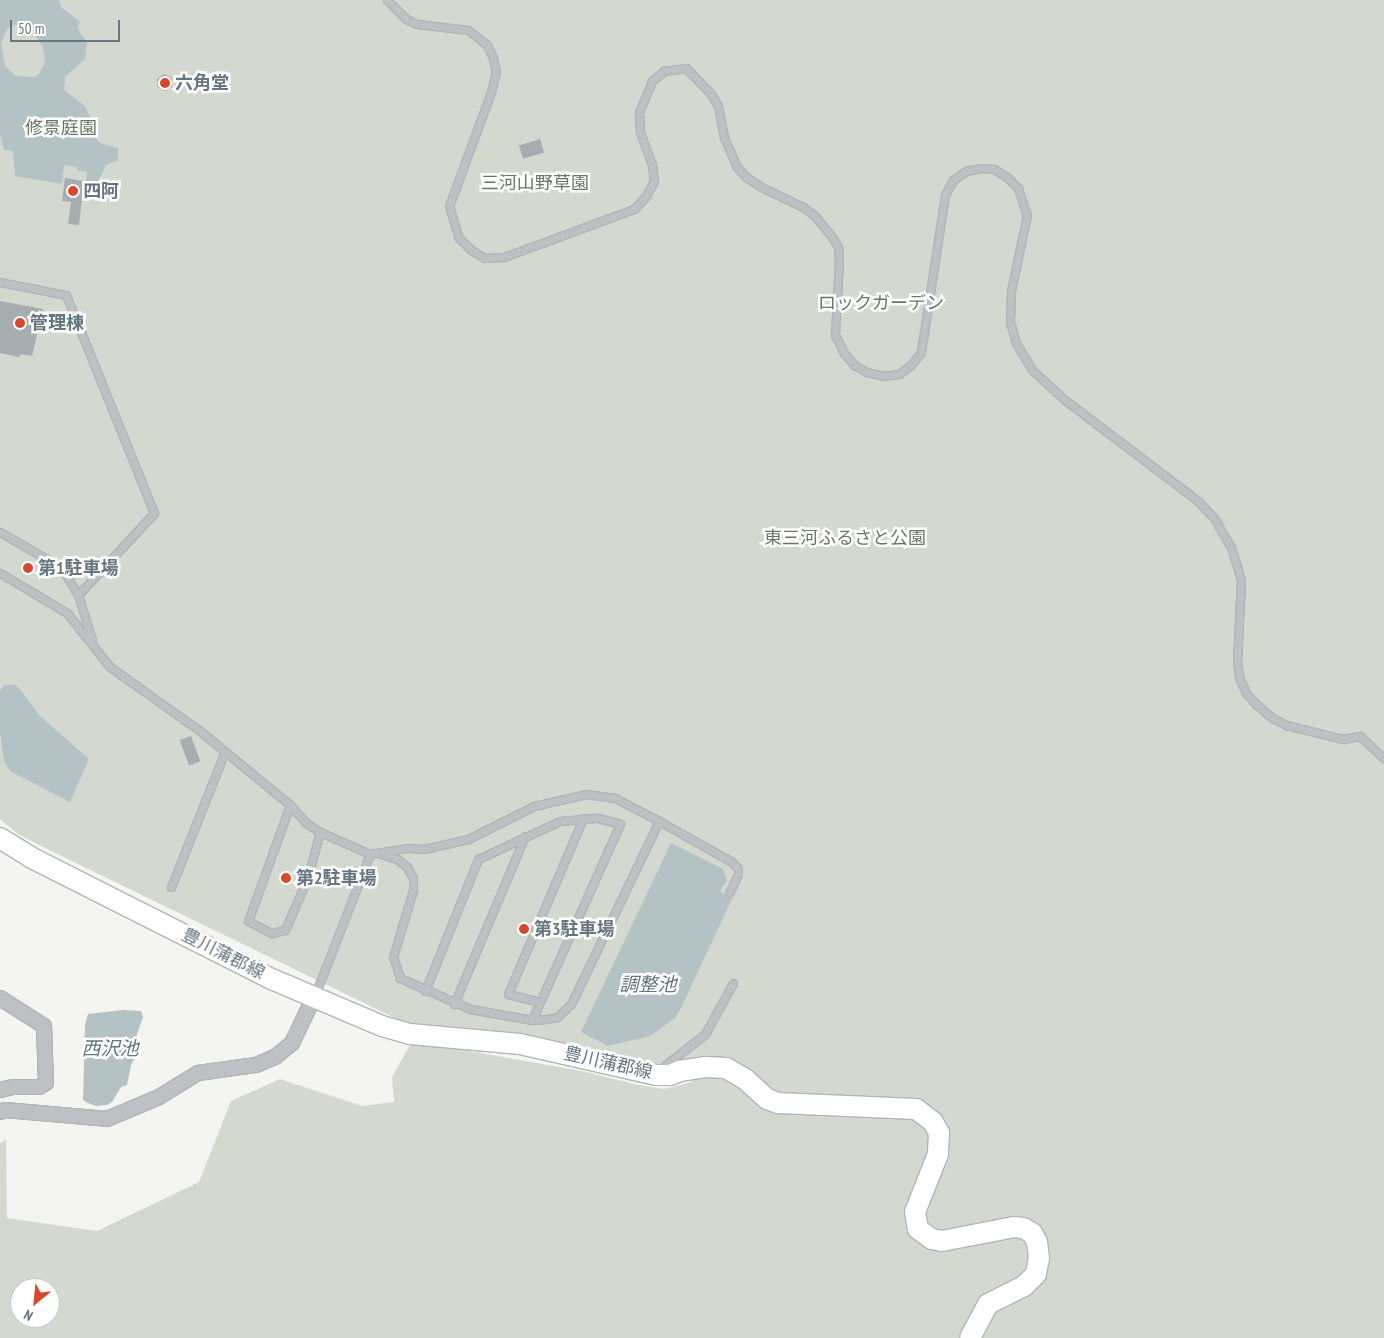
<!DOCTYPE html>
<meta charset="utf-8">
<style>
body{margin:0}
#map{position:relative;width:1384px;height:1338px;overflow:hidden;background:#f4f4f0;font-family:"PT Sans Narrow","Noto Sans JP",sans-serif}
div>[style]{position:absolute}
.green>*{inset:0;background:#d4d9d0}
.water>*{inset:0;background:#b4c1c5}
.building>*{inset:0;background:#a5adb1;transform-origin:0 0}
.roads{filter:drop-shadow(1px 0 #b0b5b9) drop-shadow(-1px 0 #b0b5b9) drop-shadow(0 1px #b0b5b9) drop-shadow(0 -1px #b0b5b9)}
.service>*{height:7px;margin:-3.5px;padding:0 3.5px;transform-origin:3.5px;border-radius:3.5px;background:#bdc1c4}
.minor>*{height:14px;margin:-7px;padding:0 7px;transform-origin:7px;border-radius:7px;background:#bdc1c4}
.secondary>*{height:20px;margin:-10px;padding:0 10px;transform-origin:10px;border-radius:10px;background:#fff}
.dots>*{width:14px;height:14px;translate:-50% -50%;box-sizing:border-box;border:2px solid #fff;border-radius:50%}
span{translate:-50% -50%;white-space:nowrap;text-align:center;line-height:1.15;-webkit-text-stroke:5px #fff;paint-order:stroke}
.poi-label{font-size:18px;color:#657680;font-weight:700}
.left{translate:0 -50%;text-align:left}
.park-label{font-size:18px;color:#697863}
.street-label{font-size:18px;color:#657680}
.water-label{font-size:19px;color:#60777e;font-style:italic}
.north{position:absolute;left:10px;top:1278px;width:50px;height:50px;box-sizing:border-box;background:#fff;border:1px solid #c1c8cc;border-radius:50%;rotate:208deg;font-size:14px;font-weight:700;line-height:20px;text-align:center;color:#657680}
.north::after{content:'';display:block;margin:auto;width:18px;height:22px;background:#da482b;clip-path:polygon(50% 0,100% 100%,50% 72%,0 100%)}
.scale{position:absolute;left:10px;top:20px;width:110px;height:22px;box-sizing:border-box;border:2px solid #657680;border-top:0;padding-left:6px;font-size:15px;line-height:18px;white-space:nowrap;color:#657680;-webkit-text-stroke:4px #fff;paint-order:stroke}
</style>
<div id="map">
<div class="green">
<i style="clip-path:polygon(evenodd,0 0,1384px 0,1384px 1338px,0 1338px,0 1143px,6px 1140px,7px 1218px,97px 1231px,199px 1182px,231px 1101px,280px 1079px,362px 1106px,394px 1102px,392px 1077px,412px 1041px,582px 1071px,638px 1085px,664px 1089px,692px 1082px,706px 1059px,680px 1065px,648px 1063px,552px 1041px,494px 1031px,423px 1028px,403px 1022px,39px 845px,18px 834px,0 819px,0 0,20px 1288px,50px 1288px,50px 1318px,20px 1318px,20px 1288px)"></i>
</div>
<div class="water">
<i style="clip-path:polygon(evenodd,0 0,59px 0,62px 8px,80px 22px,78px 26px,80px 33px,87px 42px,85px 59px,65px 77px,64px 90px,85px 106px,90px 117px,93px 135px,100px 143px,118px 148px,118px 160px,106px 165px,97px 184px,91px 188px,85px 188px,87px 172px,77px 170px,77px 167px,64px 165px,62px 184px,15px 176px,13px 151px,4px 150px,0 134px,0 0,15px 25px,24px 26px,32px 31px,43px 47px,45px 62px,39px 74px,34px 77px,16px 76px,5px 66px,1px 44px,7px 29px,15px 25px)"></i>
<i style="clip-path:polygon(4px 685px,15px 685px,21px 690px,39px 715px,89px 759px,70px 802px,10px 771px,4px 761px,0 732px,0 691px)"></i>
<i style="clip-path:polygon(671px 843px,723px 869px,727px 881px,720px 891px,732px 899px,681px 1008px,675px 1018px,650px 1036px,608px 1046px,581px 1032px)"></i>
<i style="clip-path:polygon(123px 1010px,141px 1011px,143px 1017px,135px 1040px,140px 1044px,140px 1049px,131px 1065px,127px 1085px,121px 1087px,112px 1102px,107px 1105px,96px 1106px,88px 1103px,83px 1100px,85px 1025px,88px 1014px)"></i>
</div>
<div class="building">
<i style="clip-path:polygon(164px 74px,172px 78px,172px 87px,165px 91px,158px 87px,157px 79px)"></i>
<i style="left:540px;top:139px;width:14px;height:22px;rotate:73deg"></i>
<i style="clip-path:polygon(65px 178px,84px 181px,79px 225px,68px 224px,71px 202px,62px 201px)"></i>
<i style="clip-path:polygon(0 301px,43px 309px,32px 356px,20px 354px,20px 357px,0 353px)"></i>
<i style="left:191px;top:736px;width:27px;height:12px;rotate:70deg"></i>
</div>
<div class="roads">
<div class="service">
<i style="left:387px;top:0;width:27px;rotate:45deg"></i>
<i style="left:406px;top:19px;width:12px;rotate:24deg"></i>
<i style="left:417px;top:24px;width:51px;rotate:6.7deg"></i>
<i style="left:468px;top:30px;width:24px;rotate:38deg"></i>
<i style="left:487px;top:45px;width:14px;rotate:65deg"></i>
<i style="left:493px;top:58px;width:14px;rotate:78deg"></i>
<i style="left:496px;top:72px;width:21px;rotate:104deg"></i>
<i style="left:491px;top:92px;width:121px;rotate:110.2deg"></i>
<i style="left:449px;top:206px;width:34px;rotate:73deg"></i>
<i style="left:459px;top:238px;width:17px;rotate:45deg"></i>
<i style="left:471px;top:250px;width:16px;rotate:30deg"></i>
<i style="left:485px;top:258px;width:19px;rotate:-3deg"></i>
<i style="left:504px;top:257px;width:139px;rotate:-20.3deg"></i>
<i style="left:634px;top:209px;width:18px;rotate:-47deg"></i>
<i style="left:646px;top:196px;width:17px;rotate:-62deg"></i>
<i style="left:654px;top:181px;width:16px;rotate:-97deg"></i>
<i style="left:652px;top:165px;width:35px;rotate:-110deg"></i>
<i style="left:640px;top:132px;width:20px;rotate:-93deg"></i>
<i style="left:639px;top:112px;width:34px;rotate:-67deg"></i>
<i style="left:652px;top:81px;width:16px;rotate:-40deg"></i>
<i style="left:664px;top:71px;width:22px;rotate:-8deg"></i>
<i style="left:686px;top:68px;width:36px;rotate:46deg"></i>
<i style="left:711px;top:94px;width:14px;rotate:60deg"></i>
<i style="left:718px;top:106px;width:32px;rotate:79deg"></i>
<i style="left:724px;top:137px;width:33px;rotate:67deg"></i>
<i style="left:737px;top:167px;width:13px;rotate:48deg"></i>
<i style="left:746px;top:177px;width:20px;rotate:33deg"></i>
<i style="left:763px;top:188px;width:44px;rotate:25.4deg"></i>
<i style="left:803px;top:207px;width:15px;rotate:37deg"></i>
<i style="left:815px;top:216px;width:27px;rotate:51deg"></i>
<i style="left:832px;top:237px;width:12px;rotate:59deg"></i>
<i style="left:838px;top:247px;width:13px;rotate:86deg"></i>
<i style="left:839px;top:260px;width:75px;rotate:93.1deg"></i>
<i style="left:835px;top:335px;width:20px;rotate:63deg"></i>
<i style="left:844px;top:353px;width:16px;rotate:50deg"></i>
<i style="left:854px;top:365px;width:15px;rotate:28deg"></i>
<i style="left:867px;top:372px;width:17px;rotate:13deg"></i>
<i style="left:884px;top:376px;width:15px;rotate:-8deg"></i>
<i style="left:899px;top:374px;width:15px;rotate:-37deg"></i>
<i style="left:911px;top:365px;width:16px;rotate:-52deg"></i>
<i style="left:921px;top:352px;width:159px;rotate:-81.3deg"></i>
<i style="left:945px;top:195px;width:17px;rotate:-62deg"></i>
<i style="left:953px;top:180px;width:16px;rotate:-35deg"></i>
<i style="left:966px;top:171px;width:16px;rotate:-11deg"></i>
<i style="left:982px;top:168px;width:12px;rotate:5deg"></i>
<i style="left:994px;top:169px;width:15px;rotate:32deg"></i>
<i style="left:1007px;top:177px;width:16px;rotate:45deg"></i>
<i style="left:1018px;top:188px;width:28px;rotate:72deg"></i>
<i style="left:1027px;top:215px;width:78px;rotate:101.9deg"></i>
<i style="left:1011px;top:291px;width:31px;rotate:92deg"></i>
<i style="left:1010px;top:322px;width:22px;rotate:74deg"></i>
<i style="left:1016px;top:343px;width:31px;rotate:59deg"></i>
<i style="left:1032px;top:370px;width:45px;rotate:42.3deg"></i>
<i style="left:1065px;top:400px;width:167px;rotate:37.2deg"></i>
<i style="left:1198px;top:501px;width:23px;rotate:47deg"></i>
<i style="left:1214px;top:518px;width:34px;rotate:60deg"></i>
<i style="left:1231px;top:547px;width:34px;rotate:73deg"></i>
<i style="left:1241px;top:580px;width:82px;rotate:92.8deg"></i>
<i style="left:1237px;top:662px;width:15px;rotate:82deg"></i>
<i style="left:1239px;top:677px;width:17px;rotate:66deg"></i>
<i style="left:1246px;top:693px;width:15px;rotate:48deg"></i>
<i style="left:1256px;top:704px;width:20px;rotate:41deg"></i>
<i style="left:1271px;top:717px;width:17px;rotate:28deg"></i>
<i style="left:1286px;top:725px;width:59px;rotate:13.8deg"></i>
<i style="left:1343px;top:739px;width:17px;rotate:-10deg"></i>
<i style="left:1360px;top:736px;width:33px;rotate:43deg"></i>
<i style="left:0;top:282px;width:67px;rotate:11.1deg"></i>
<i style="left:66px;top:295px;width:235px;rotate:68deg"></i>
<i style="left:154px;top:513px;width:112px;rotate:132.8deg"></i>
<i style="left:0;top:532px;width:66px;rotate:30.1deg"></i>
<i style="left:57px;top:565px;width:13px;rotate:48deg"></i>
<i style="left:66px;top:575px;width:23px;rotate:59deg"></i>
<i style="left:78px;top:595px;width:47px;rotate:72.7deg"></i>
<i style="left:0;top:573px;width:78px;rotate:30.8deg"></i>
<i style="left:67px;top:613px;width:69px;rotate:51.5deg"></i>
<i style="left:110px;top:667px;width:110px;rotate:35.4deg"></i>
<i style="left:200px;top:731px;width:117px;rotate:39.4deg"></i>
<i style="left:290px;top:805px;width:24px;rotate:48deg"></i>
<i style="left:306px;top:823px;width:17px;rotate:33deg"></i>
<i style="left:320px;top:832px;width:55px;rotate:23.7deg"></i>
<i style="left:370px;top:854px;width:39px;rotate:-9deg"></i>
<i style="left:409px;top:848px;width:15px;rotate:4deg"></i>
<i style="left:424px;top:849px;width:45px;rotate:-12.8deg"></i>
<i style="left:468px;top:839px;width:74px;rotate:-26.6deg"></i>
<i style="left:534px;top:806px;width:53px;rotate:-13deg"></i>
<i style="left:586px;top:794px;width:29px;rotate:8deg"></i>
<i style="left:615px;top:798px;width:50px;rotate:27.6deg"></i>
<i style="left:659px;top:821px;width:203px;rotate:115.7deg"></i>
<i style="left:571px;top:1004px;width:19px;rotate:137deg"></i>
<i style="left:557px;top:1017px;width:10px;rotate:169deg"></i>
<i style="left:547px;top:1019px;width:15px;rotate:176deg"></i>
<i style="left:532px;top:1020px;width:63px;rotate:-169.9deg"></i>
<i style="left:470px;top:1009px;width:77px;rotate:-156.1deg"></i>
<i style="left:400px;top:978px;width:22px;rotate:-108deg"></i>
<i style="left:393px;top:957px;width:70px;rotate:-73.4deg"></i>
<i style="left:413px;top:890px;width:12px;rotate:-90deg"></i>
<i style="left:413px;top:878px;width:13px;rotate:-119deg"></i>
<i style="left:407px;top:867px;width:13px;rotate:-141deg"></i>
<i style="left:397px;top:859px;width:16px;rotate:-162deg"></i>
<i style="left:290px;top:805px;width:123px;rotate:109.9deg"></i>
<i style="left:248px;top:921px;width:27px;rotate:27deg"></i>
<i style="left:272px;top:933px;width:13px;rotate:-13deg"></i>
<i style="left:285px;top:930px;width:56px;rotate:-66.7deg"></i>
<i style="left:307px;top:879px;width:49px;rotate:-74.5deg"></i>
<i style="left:659px;top:821px;width:84px;rotate:29.3deg"></i>
<i style="left:732px;top:862px;width:9px;rotate:49deg"></i>
<i style="left:738px;top:869px;width:5px;rotate:90deg"></i>
<i style="left:738px;top:874px;width:21px;rotate:115deg"></i>
<i style="left:171px;top:887px;width:146px;rotate:-68.3deg"></i>
<i style="left:425px;top:991px;width:142px;rotate:-68.1deg"></i>
<i style="left:478px;top:859px;width:90px;rotate:-24.9deg"></i>
<i style="left:560px;top:821px;width:38px;rotate:-5deg"></i>
<i style="left:598px;top:818px;width:23px;rotate:15deg"></i>
<i style="left:620px;top:824px;width:215px;rotate:114.2deg"></i>
<i style="left:315px;top:995px;width:151px;rotate:-68.7deg"></i>
<i style="left:540px;top:1002px;width:33px;rotate:-166deg"></i>
<i style="left:508px;top:994px;width:191px;rotate:-66.9deg"></i>
<i style="left:454px;top:1004px;width:182px;rotate:-67.1deg"></i>
<i style="left:659px;top:1070px;width:58px;rotate:-38deg"></i>
<i style="left:705px;top:1034px;width:58px;rotate:-61.2deg"></i>
</div>
<div class="minor">
<i style="left:0;top:998px;width:52px;rotate:32.5deg"></i>
<i style="left:44px;top:1026px;width:57px;rotate:88deg"></i>
<i style="left:46px;top:1083px;width:8px;rotate:150deg"></i>
<i style="left:39px;top:1087px;width:26px;rotate:180deg"></i>
<i style="left:13px;top:1087px;width:13px;rotate:167deg"></i>
<i style="left:0;top:1112px;width:5px;rotate:-22deg"></i>
<i style="left:5px;top:1110px;width:102px;rotate:5deg"></i>
<i style="left:107px;top:1119px;width:56px;rotate:-22.9deg"></i>
<i style="left:159px;top:1097px;width:46px;rotate:-31.6deg"></i>
<i style="left:198px;top:1073px;width:59px;rotate:-7.9deg"></i>
<i style="left:256px;top:1065px;width:21px;rotate:-23deg"></i>
<i style="left:275px;top:1057px;width:22px;rotate:-39deg"></i>
<i style="left:292px;top:1043px;width:51px;rotate:-64.4deg"></i>
</div>
<div class="secondary">
<i style="left:0;top:838px;width:36px;rotate:32deg"></i>
<i style="left:30px;top:857px;width:273px;rotate:26.8deg"></i>
<i style="left:274px;top:980px;width:117px;rotate:23.1deg"></i>
<i style="left:382px;top:1026px;width:29px;rotate:16deg"></i>
<i style="left:410px;top:1034px;width:110px;rotate:5.2deg"></i>
<i style="left:520px;top:1044px;width:140px;rotate:12.8deg"></i>
<i style="left:657px;top:1075px;width:13px"></i>
<i style="left:670px;top:1075px;width:11px;rotate:-22deg"></i>
<i style="left:680px;top:1071px;width:26px;rotate:-9deg"></i>
<i style="left:706px;top:1067px;width:20px;rotate:3deg"></i>
<i style="left:726px;top:1068px;width:22px;rotate:30deg"></i>
<i style="left:745px;top:1079px;width:30px;rotate:42deg"></i>
<i style="left:767px;top:1099px;width:12px;rotate:20deg"></i>
<i style="left:778px;top:1103px;width:138px;rotate:2.5deg"></i>
<i style="left:916px;top:1109px;width:21px;rotate:37deg"></i>
<i style="left:933px;top:1122px;width:13px;rotate:61deg"></i>
<i style="left:939px;top:1133px;width:21px;rotate:93deg"></i>
<i style="left:938px;top:1154px;width:62px;rotate:111.6deg"></i>
<i style="left:915px;top:1212px;width:17px;rotate:80deg"></i>
<i style="left:918px;top:1229px;width:17px;rotate:36deg"></i>
<i style="left:932px;top:1239px;width:10px;rotate:11deg"></i>
<i style="left:942px;top:1241px;width:73px;rotate:-11deg"></i>
<i style="left:1014px;top:1227px;width:9px;rotate:6deg"></i>
<i style="left:1023px;top:1228px;width:10px;rotate:29deg"></i>
<i style="left:1032px;top:1233px;width:10px;rotate:61deg"></i>
<i style="left:1037px;top:1242px;width:16px;rotate:83deg"></i>
<i style="left:1039px;top:1258px;width:16px;rotate:101deg"></i>
<i style="left:1036px;top:1274px;width:17px;rotate:135deg"></i>
<i style="left:1024px;top:1286px;width:40px;rotate:153.4deg"></i>
<i style="left:988px;top:1304px;width:38px;rotate:118deg"></i>
</div>
</div>
<div class="dots">
<i style="left:165px;top:83px;background:#da482b"></i>
<i style="left:73px;top:191px;background:#da482b"></i>
<i style="left:20px;top:323px;background:#da482b"></i>
<i style="left:28px;top:568px;background:#da482b"></i>
<i style="left:286px;top:878px;background:#da482b"></i>
<i style="left:524px;top:929px;background:#da482b"></i>
</div>
<div class="poi-label">
<span class="left" style="left:175px;top:83px">六角堂</span>
<span class="left" style="left:83px;top:191px">四阿</span>
<span class="left" style="left:30px;top:323px">管理棟</span>
<span class="left" style="left:38px;top:568px">第1駐車場</span>
<span class="left" style="left:296px;top:878px">第2駐車場</span>
<span class="left" style="left:534px;top:929px">第3駐車場</span>
</div>
<div class="park-label">
<span style="left:61px;top:128px">修景庭園</span>
<span style="left:535px;top:183px">三河山野草園</span>
<span style="left:881px;top:303px">ロックガーデン</span>
<span style="left:845px;top:538px">東三河ふるさと公園</span>
</div>
<div class="street-label">
<span style="left:223px;top:954px;rotate:27deg">豊川蒲郡線</span>
<span style="left:608px;top:1063px;rotate:13deg">豊川蒲郡線</span>
</div>
<div class="water-label">
<span style="left:648px;top:985px">調整池</span>
<span style="left:110px;top:1049px">西沢池</span>
</div>
<div class="north">N</div>
<div class="scale">50 m</div>
</div>
